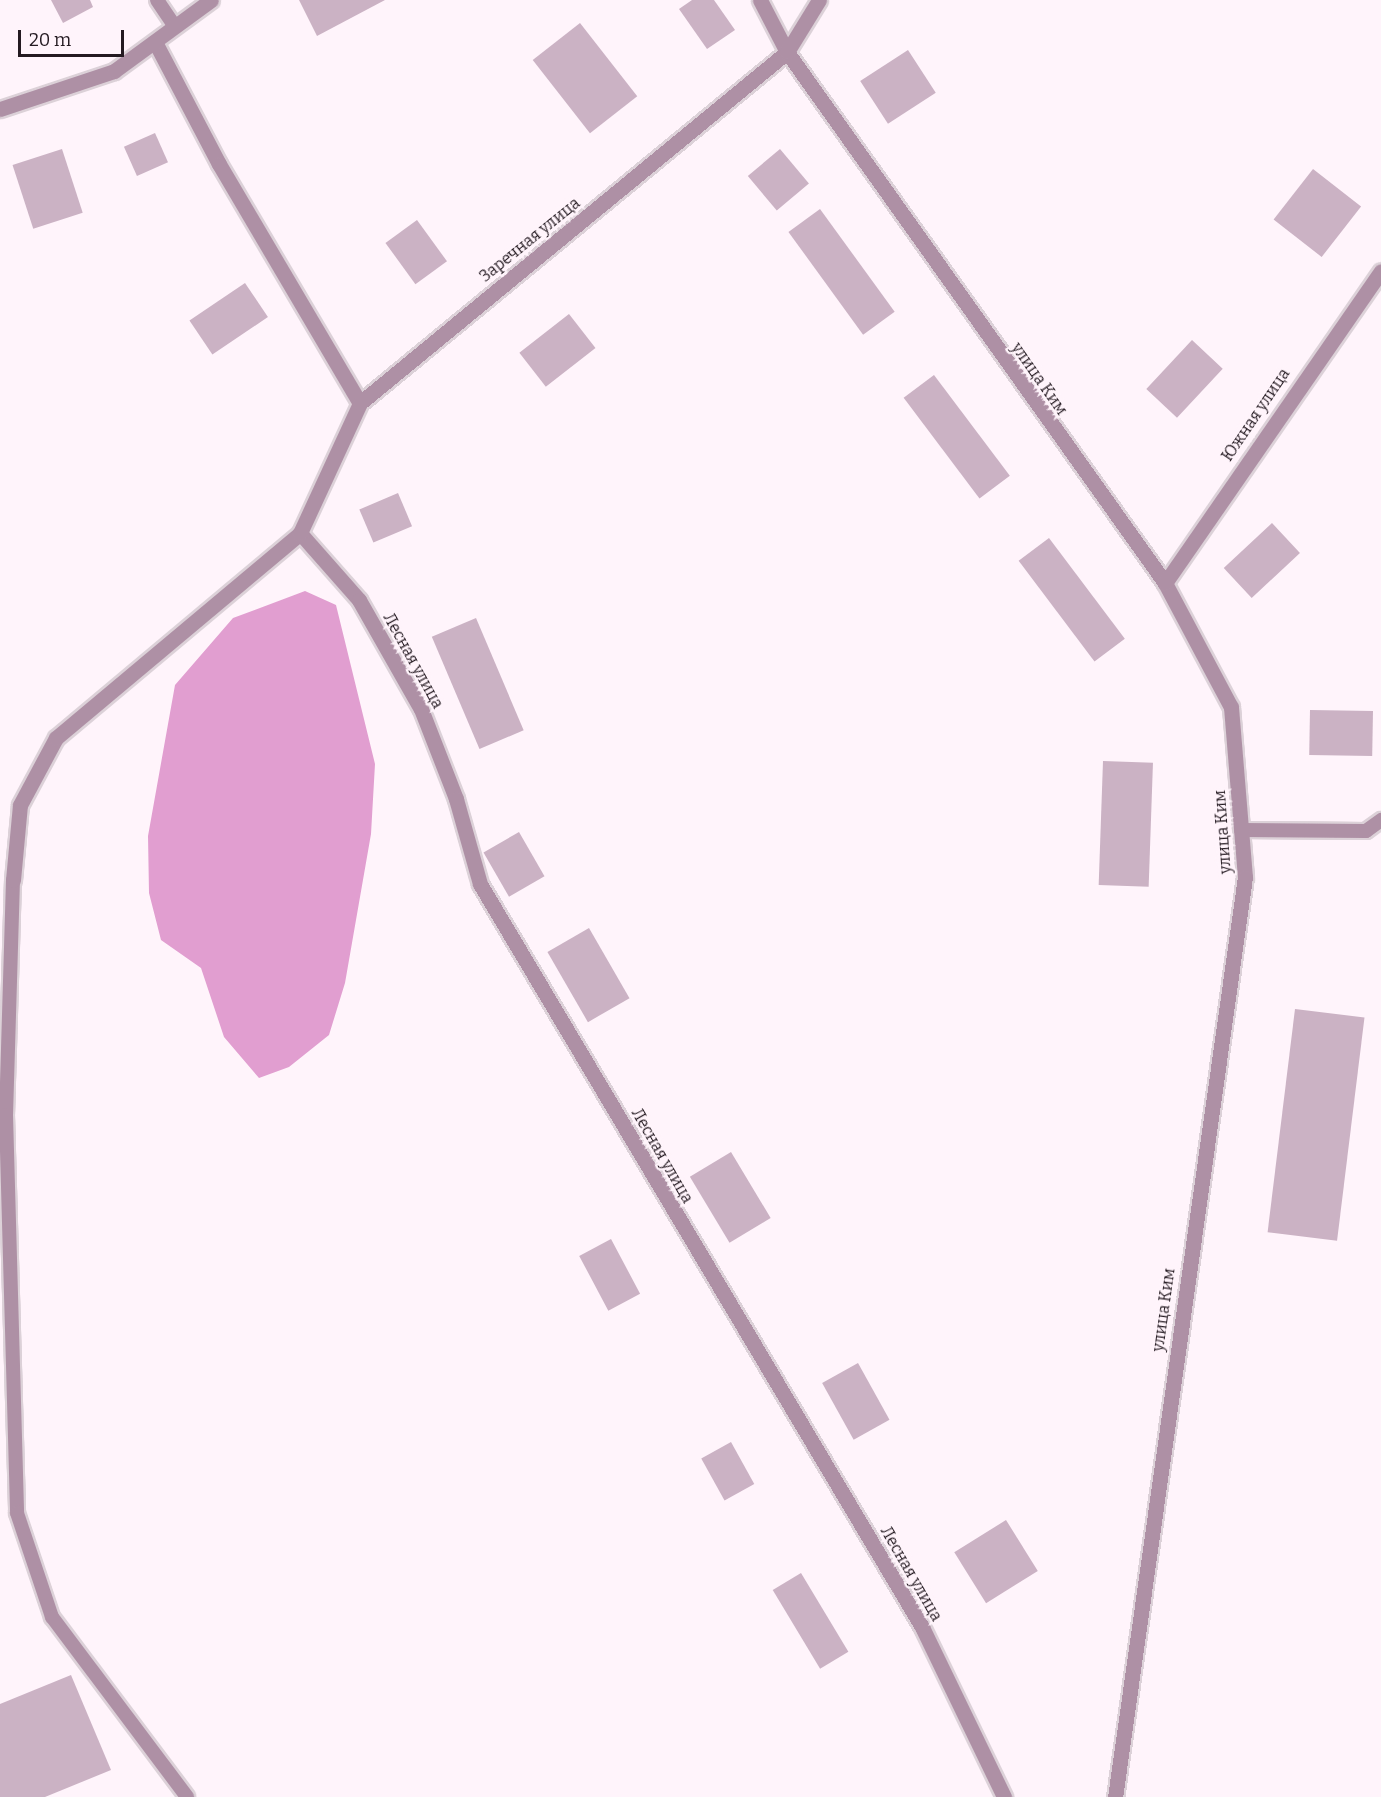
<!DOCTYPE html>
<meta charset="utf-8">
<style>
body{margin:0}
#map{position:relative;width:1381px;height:1797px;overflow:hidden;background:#fff4fb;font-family:Bitter,serif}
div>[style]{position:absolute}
.water>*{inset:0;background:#e19ed0}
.building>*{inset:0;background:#cbb2c4;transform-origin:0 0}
.roads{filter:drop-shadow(2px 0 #dcd1d8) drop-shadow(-2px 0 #dcd1d8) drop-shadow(0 2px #dcd1d8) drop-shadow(0 -2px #dcd1d8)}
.service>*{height:14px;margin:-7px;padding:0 7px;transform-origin:7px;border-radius:7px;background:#ae90a5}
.minor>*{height:15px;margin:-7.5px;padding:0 7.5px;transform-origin:7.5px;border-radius:7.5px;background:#ae90a5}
span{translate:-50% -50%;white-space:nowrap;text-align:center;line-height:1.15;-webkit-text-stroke:4.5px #fff4fb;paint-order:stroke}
.street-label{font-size:16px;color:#241a21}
.scale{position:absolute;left:18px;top:30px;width:106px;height:27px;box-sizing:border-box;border:3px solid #241a21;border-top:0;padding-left:8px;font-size:18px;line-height:21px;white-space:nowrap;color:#241a21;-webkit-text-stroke:4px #fff4fb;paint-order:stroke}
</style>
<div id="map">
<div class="water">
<i style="clip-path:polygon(305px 591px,336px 605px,375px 764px,371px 834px,345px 983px,329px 1035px,289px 1067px,259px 1078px,224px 1037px,201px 968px,161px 940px,149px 893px,148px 836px,175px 685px,233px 618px)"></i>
</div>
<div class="building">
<i style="clip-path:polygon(51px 0,90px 0,93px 7px,63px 23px)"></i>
<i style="clip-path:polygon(299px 0,385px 0,317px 36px)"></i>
<i style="clip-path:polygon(692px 0,714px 0,735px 30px,707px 49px,679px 9px)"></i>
<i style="left:580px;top:23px;width:93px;height:60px;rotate:52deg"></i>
<i style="left:908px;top:50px;width:51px;height:57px;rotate:57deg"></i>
<i style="left:155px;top:133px;width:32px;height:34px;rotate:66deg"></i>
<i style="left:62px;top:149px;width:67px;height:52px;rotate:72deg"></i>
<i style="left:780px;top:149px;width:45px;height:42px;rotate:50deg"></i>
<i style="left:1313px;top:169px;width:61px;height:64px;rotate:38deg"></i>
<i style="left:820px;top:209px;width:127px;height:39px;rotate:54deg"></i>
<i style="left:417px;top:220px;width:51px;height:39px;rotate:54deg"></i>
<i style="left:245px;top:283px;width:41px;height:67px;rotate:56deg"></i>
<i style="left:569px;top:314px;width:43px;height:63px;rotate:52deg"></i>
<i style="left:1192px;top:340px;width:42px;height:67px;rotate:43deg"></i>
<i style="left:934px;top:375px;width:126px;height:38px;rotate:53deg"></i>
<i style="left:398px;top:493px;width:36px;height:42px;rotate:67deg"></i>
<i style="left:1272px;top:523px;width:41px;height:66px;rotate:47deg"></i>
<i style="left:1049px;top:538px;width:126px;height:38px;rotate:53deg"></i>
<i style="left:476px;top:618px;width:122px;height:48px;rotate:67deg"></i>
<i style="left:1310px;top:710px;width:63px;height:45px;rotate:1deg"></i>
<i style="left:1103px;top:761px;width:50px;height:124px;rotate:2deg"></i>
<i style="left:519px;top:832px;width:51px;height:41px;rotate:60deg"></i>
<i style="left:589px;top:928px;width:81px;height:48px;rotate:60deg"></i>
<i style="left:1295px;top:1009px;width:70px;height:225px;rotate:7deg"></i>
<i style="left:731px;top:1152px;width:77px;height:48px;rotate:59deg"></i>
<i style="left:611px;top:1239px;width:62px;height:36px;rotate:62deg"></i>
<i style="left:858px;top:1363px;width:65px;height:41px;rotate:61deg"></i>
<i style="left:731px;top:1442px;width:48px;height:34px;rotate:61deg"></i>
<i style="left:1006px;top:1520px;width:60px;height:61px;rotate:58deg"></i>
<i style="left:801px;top:1573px;width:92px;height:33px;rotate:59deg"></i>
<i style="clip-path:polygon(71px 1675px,111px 1770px,45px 1797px,0 1797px,0 1704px)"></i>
</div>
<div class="roads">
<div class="service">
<i style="left:157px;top:0;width:32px;rotate:56deg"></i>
<i style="left:1241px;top:830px;width:125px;rotate:0.5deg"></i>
<i style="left:1366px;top:831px;width:19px;rotate:-36deg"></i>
<i style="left:13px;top:880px;width:235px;rotate:91.7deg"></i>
<i style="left:6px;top:1115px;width:398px;rotate:88.4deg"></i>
<i style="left:17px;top:1513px;width:110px;rotate:71.4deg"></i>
<i style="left:52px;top:1617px;width:225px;rotate:53.1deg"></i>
</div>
<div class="minor">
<i style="left:760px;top:0;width:59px;rotate:62.6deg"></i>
<i style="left:787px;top:52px;width:652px;rotate:54.55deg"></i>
<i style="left:1165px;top:583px;width:140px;rotate:62deg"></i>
<i style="left:1231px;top:707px;width:171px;rotate:85.3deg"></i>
<i style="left:1245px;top:877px;width:929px;rotate:98.04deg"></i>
<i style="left:155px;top:42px;width:138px;rotate:62.3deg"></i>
<i style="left:219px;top:164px;width:277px;rotate:59.5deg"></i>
<i style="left:0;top:109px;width:120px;rotate:-18.4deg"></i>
<i style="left:114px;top:71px;width:120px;rotate:-36.2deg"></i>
<i style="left:300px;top:533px;width:89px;rotate:48.6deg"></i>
<i style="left:359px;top:600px;width:125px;rotate:60.4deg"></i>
<i style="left:421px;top:709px;width:97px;rotate:68.7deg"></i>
<i style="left:456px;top:799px;width:88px;rotate:74.2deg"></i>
<i style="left:480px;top:884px;width:865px;rotate:59.25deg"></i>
<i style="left:922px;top:1627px;width:189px;rotate:64.2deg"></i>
<i style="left:1165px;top:583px;width:379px;rotate:-55.3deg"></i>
<i style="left:13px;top:880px;width:75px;rotate:-84.7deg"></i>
<i style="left:20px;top:805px;width:76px;rotate:-61.8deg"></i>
<i style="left:56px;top:738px;width:319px;rotate:-40deg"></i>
<i style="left:300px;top:533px;width:143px;rotate:-65.2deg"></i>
<i style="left:360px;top:403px;width:553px;rotate:-39.42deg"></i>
<i style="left:787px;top:52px;width:61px;rotate:-58.4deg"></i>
</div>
</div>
<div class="street-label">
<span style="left:530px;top:240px;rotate:-39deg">Заречная улица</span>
<span style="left:1039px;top:379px;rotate:55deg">улица Ким</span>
<span style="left:1256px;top:415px;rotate:-56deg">Южная улица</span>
<span style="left:413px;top:661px;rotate:61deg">Лесная улица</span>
<span style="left:1223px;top:832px;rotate:-94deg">улица Ким</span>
<span style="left:662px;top:1156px;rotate:60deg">Лесная улица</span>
<span style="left:1164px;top:1310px;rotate:-82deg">улица Ким</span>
<span style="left:911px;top:1574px;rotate:60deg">Лесная улица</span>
</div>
<div class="scale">20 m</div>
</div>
